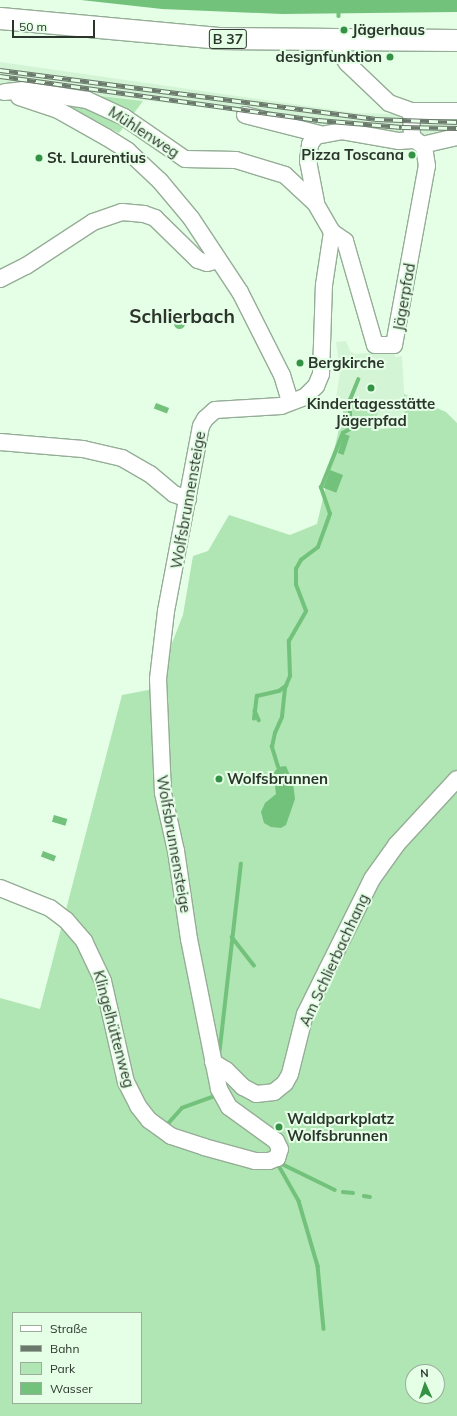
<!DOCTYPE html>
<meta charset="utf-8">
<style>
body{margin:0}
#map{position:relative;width:457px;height:1416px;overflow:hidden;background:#e5fee6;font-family:Mulish,sans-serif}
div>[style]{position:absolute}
.built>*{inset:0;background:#d4f4d6}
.green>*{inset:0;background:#b0e5b4}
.water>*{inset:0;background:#73c27c;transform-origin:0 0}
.round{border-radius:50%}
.stream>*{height:3.5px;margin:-1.75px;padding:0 1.75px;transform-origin:1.75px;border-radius:1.75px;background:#73c27c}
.roads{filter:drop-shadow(1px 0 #95ad96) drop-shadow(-1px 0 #95ad96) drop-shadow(0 1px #95ad96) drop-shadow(0 -1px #95ad96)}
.minor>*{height:16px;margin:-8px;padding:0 8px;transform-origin:8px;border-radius:8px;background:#fff}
.major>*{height:21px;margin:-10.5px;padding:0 10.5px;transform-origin:10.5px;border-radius:10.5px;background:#fff}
.rail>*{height:4.5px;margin-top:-2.25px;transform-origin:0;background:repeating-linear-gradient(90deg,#e5fee6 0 9px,#6a796b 0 18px);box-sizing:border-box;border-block:1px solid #6a796b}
.dots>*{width:11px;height:11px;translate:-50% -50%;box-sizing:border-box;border:2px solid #e5fee6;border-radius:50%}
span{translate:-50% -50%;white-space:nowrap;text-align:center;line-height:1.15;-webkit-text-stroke:4px #e5fee6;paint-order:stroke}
.shield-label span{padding:1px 3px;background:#e5fee6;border:1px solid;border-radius:3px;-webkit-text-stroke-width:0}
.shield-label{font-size:14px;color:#2b352c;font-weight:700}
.poi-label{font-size:15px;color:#2b352c;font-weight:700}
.left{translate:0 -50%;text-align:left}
.right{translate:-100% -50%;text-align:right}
.street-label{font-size:15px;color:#2b352c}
.district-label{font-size:19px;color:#2b352c;font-weight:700}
.legend{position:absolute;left:12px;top:1312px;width:130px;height:92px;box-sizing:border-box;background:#e5fee6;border:1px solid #9bae9c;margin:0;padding:5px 7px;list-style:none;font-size:12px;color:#2b352c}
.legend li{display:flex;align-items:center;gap:8px;height:20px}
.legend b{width:20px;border:1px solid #9bae9c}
.north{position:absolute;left:405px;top:1364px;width:40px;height:40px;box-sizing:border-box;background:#e5fee6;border:1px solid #9bae9c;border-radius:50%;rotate:357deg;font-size:11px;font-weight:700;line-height:16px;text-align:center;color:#2b352c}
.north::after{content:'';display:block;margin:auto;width:14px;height:18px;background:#349245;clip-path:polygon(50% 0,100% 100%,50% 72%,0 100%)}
.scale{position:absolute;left:12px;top:20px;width:83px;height:18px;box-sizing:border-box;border:2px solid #2b352c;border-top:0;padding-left:5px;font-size:12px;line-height:14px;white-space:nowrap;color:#2b352c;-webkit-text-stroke:3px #e5fee6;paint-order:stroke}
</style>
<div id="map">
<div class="built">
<i style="clip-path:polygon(0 62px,356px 113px,457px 116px,457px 134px,403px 136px,322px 127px,234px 110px,13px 86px,0 84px)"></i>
<i style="clip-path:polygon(346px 341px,350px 351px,355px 354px,394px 351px,395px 357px,402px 356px,406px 428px,371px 430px,382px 403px,336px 398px,340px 372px,336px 342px)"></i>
</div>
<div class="green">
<i style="clip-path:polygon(76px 93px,143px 101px,119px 133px,63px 104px)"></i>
<i style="clip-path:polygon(evenodd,404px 394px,446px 412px,457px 423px,457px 1416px,0 1416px,0 998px,40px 1009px,122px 695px,154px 689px,183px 615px,193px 556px,208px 551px,229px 515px,290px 535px,317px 524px,346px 399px,382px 403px,371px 430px,405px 427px,404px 394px,13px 1313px,141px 1313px,141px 1403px,13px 1403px,13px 1313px,404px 394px,413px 1372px,437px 1372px,437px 1396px,413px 1396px,413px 1372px)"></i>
</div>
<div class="water">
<i style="clip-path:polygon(81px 0,457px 0,457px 12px,282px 14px,162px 9px)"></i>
<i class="round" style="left:173.5px;top:317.5px;width:11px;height:11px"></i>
<i style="left:156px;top:403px;width:14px;height:6px;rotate:21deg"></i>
<i style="left:344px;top:434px;width:6px;height:20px;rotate:18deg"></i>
<i style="left:330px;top:470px;width:14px;height:19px;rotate:21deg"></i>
<i style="clip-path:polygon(286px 766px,293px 783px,295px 799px,286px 825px,281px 828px,271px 827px,264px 823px,261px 812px,265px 803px,276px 794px,275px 786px,271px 782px,273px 774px,278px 767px)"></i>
<i style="left:54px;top:815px;width:14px;height:7px;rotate:17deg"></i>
<i style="left:43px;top:851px;width:14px;height:6px;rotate:21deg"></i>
</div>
<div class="stream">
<i style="left:339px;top:0;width:16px;rotate:90deg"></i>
<i style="left:255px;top:711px;width:10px;rotate:66deg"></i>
<i style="left:254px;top:719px;width:23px;rotate:-83deg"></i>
<i style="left:257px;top:696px;width:23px;rotate:-13deg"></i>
<i style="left:279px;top:691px;width:9px;rotate:-36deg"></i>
<i style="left:278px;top:767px;width:21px;rotate:-107deg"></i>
<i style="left:272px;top:747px;width:14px;rotate:-78deg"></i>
<i style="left:275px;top:733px;width:17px;rotate:-66deg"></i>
<i style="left:282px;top:717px;width:29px;rotate:-84deg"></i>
<i style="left:285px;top:688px;width:13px;rotate:-67deg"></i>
<i style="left:290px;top:676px;width:35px;rotate:-92deg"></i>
<i style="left:289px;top:641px;width:34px;rotate:-60deg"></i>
<i style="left:306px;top:611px;width:28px;rotate:-111deg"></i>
<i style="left:296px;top:585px;width:16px;rotate:-90deg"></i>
<i style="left:296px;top:569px;width:10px;rotate:-61deg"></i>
<i style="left:301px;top:560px;width:21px;rotate:-37deg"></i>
<i style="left:318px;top:547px;width:35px;rotate:-70deg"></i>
<i style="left:330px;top:514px;width:28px;rotate:-109deg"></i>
<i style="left:321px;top:488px;width:59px;rotate:-68.2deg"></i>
<i style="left:343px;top:433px;width:8px;rotate:-30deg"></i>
<i style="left:350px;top:429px;width:29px;rotate:-90deg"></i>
<i style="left:350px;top:400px;width:22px;rotate:-68deg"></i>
<i style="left:232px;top:937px;width:36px;rotate:52deg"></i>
<i style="left:219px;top:1056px;width:193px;rotate:-83.5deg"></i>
<i style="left:165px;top:1127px;width:25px;rotate:-48deg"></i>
<i style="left:182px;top:1108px;width:37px;rotate:-20deg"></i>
<i style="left:280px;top:1163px;width:61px;rotate:26.1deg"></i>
<i style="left:278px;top:1164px;width:43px;rotate:60.4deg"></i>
<i style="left:299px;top:1201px;width:68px;rotate:73.7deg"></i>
<i style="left:318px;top:1266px;width:63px;rotate:84.6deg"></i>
<i style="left:343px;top:1192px;width:10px;rotate:6deg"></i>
<i style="left:364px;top:1196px;width:6px;rotate:9deg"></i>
</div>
<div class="roads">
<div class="minor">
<i style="left:341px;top:41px;width:13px;rotate:90deg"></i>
<i style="left:341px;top:54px;width:11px;rotate:56deg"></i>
<i style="left:347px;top:63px;width:58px;rotate:43.6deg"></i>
<i style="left:389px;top:103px;width:23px;rotate:20deg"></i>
<i style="left:411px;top:111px;width:46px"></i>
<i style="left:19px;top:97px;width:41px;rotate:18.4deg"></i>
<i style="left:58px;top:110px;width:55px;rotate:29.4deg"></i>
<i style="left:106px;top:137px;width:26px;rotate:32deg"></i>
<i style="left:128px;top:151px;width:44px;rotate:43.2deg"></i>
<i style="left:160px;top:181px;width:48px;rotate:50deg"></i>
<i style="left:191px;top:218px;width:89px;rotate:56.5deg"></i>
<i style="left:240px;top:292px;width:93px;rotate:63.2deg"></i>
<i style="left:282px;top:375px;width:27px;rotate:73deg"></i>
<i style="left:245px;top:115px;width:77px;rotate:14.2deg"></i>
<i style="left:422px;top:145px;width:36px;rotate:-13deg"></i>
<i style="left:316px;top:202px;width:42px;rotate:-101deg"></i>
<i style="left:308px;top:161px;width:17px;rotate:-83deg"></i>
<i style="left:310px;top:144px;width:10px;rotate:-53deg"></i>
<i style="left:316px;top:136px;width:26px;rotate:-11deg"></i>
<i style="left:342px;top:131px;width:58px;rotate:10deg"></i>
<i style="left:399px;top:141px;width:14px;rotate:-4deg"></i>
<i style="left:332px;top:232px;width:16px;rotate:35deg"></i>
<i style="left:345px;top:241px;width:108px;rotate:73.9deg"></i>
<i style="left:375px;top:345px;width:19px"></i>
<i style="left:394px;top:345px;width:182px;rotate:-79.6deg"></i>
<i style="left:427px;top:166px;width:19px;rotate:-99deg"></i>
<i style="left:424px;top:147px;width:16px;rotate:-140deg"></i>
<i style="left:412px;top:137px;width:26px;rotate:-92deg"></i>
<i style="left:0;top:279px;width:29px;rotate:-27deg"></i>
<i style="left:26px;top:266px;width:80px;rotate:-33.3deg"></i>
<i style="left:93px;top:222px;width:31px;rotate:-19deg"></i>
<i style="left:122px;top:212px;width:22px;rotate:5deg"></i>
<i style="left:144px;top:214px;width:12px;rotate:20deg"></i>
<i style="left:155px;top:218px;width:60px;rotate:44.3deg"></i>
<i style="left:198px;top:260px;width:9px;rotate:18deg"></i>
<i style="left:207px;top:263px;width:12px;rotate:-14deg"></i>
<i style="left:0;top:442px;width:83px;rotate:4.8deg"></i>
<i style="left:83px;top:449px;width:40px;rotate:13deg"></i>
<i style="left:122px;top:458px;width:32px;rotate:30deg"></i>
<i style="left:150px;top:474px;width:31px;rotate:40deg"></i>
<i style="left:174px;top:494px;width:15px;rotate:20deg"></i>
<i style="left:0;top:888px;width:54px;rotate:21.8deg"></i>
<i style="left:50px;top:908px;width:20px;rotate:37deg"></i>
<i style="left:66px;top:920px;width:28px;rotate:49deg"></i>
<i style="left:84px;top:941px;width:44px;rotate:64.6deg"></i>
<i style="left:103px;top:981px;width:104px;rotate:77.2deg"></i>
<i style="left:126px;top:1082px;width:27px;rotate:63deg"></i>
<i style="left:138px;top:1106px;width:18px;rotate:52deg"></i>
<i style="left:149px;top:1120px;width:27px;rotate:36deg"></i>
<i style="left:171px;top:1136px;width:35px;rotate:18deg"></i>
<i style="left:204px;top:1147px;width:53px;rotate:15.4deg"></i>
<i style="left:255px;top:1161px;width:14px"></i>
<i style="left:269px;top:1161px;width:9px;rotate:-21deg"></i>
<i style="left:277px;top:1158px;width:9px;rotate:-72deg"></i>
<i style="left:280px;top:1149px;width:9px;rotate:-117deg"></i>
<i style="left:276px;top:1141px;width:58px;rotate:-144.1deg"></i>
<i style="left:229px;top:1107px;width:21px;rotate:-119deg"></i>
<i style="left:219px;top:1089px;width:153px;rotate:-101.3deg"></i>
<i style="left:189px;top:939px;width:89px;rotate:-98.4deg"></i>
<i style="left:176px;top:851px;width:59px;rotate:-102.6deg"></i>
<i style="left:163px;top:793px;width:114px;rotate:-92.5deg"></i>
<i style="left:158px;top:679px;width:68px;rotate:-83.3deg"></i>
<i style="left:166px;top:611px;width:188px;rotate:-79.3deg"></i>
<i style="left:201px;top:426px;width:8px;rotate:-60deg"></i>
<i style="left:205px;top:419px;width:13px;rotate:-42deg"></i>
<i style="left:215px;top:410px;width:66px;rotate:-3.5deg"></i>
<i style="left:281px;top:406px;width:26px;rotate:-21deg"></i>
<i style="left:305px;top:397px;width:16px;rotate:-45deg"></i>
<i style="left:316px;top:386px;width:13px;rotate:-67deg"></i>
<i style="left:321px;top:374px;width:89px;rotate:-88.1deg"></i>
<i style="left:324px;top:285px;width:54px;rotate:-81.4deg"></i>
<i style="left:332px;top:232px;width:32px;rotate:-120deg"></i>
<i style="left:316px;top:204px;width:42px;rotate:-136.9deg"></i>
<i style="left:285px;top:175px;width:51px;rotate:-163deg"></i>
<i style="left:236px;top:160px;width:51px;rotate:-178.9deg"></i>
<i style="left:185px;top:159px;width:74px;rotate:-145.5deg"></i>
<i style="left:124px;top:117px;width:41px;rotate:-155.3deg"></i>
<i style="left:87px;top:100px;width:64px;rotate:-171deg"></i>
<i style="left:24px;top:90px;width:20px;rotate:174deg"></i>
<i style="left:213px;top:1062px;width:15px;rotate:32deg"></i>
<i style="left:226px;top:1070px;width:24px;rotate:45deg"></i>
<i style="left:243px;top:1087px;width:15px;rotate:28deg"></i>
<i style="left:256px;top:1094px;width:18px;rotate:-6deg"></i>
<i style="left:274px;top:1092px;width:14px;rotate:-39deg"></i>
<i style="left:285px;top:1083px;width:10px;rotate:-61deg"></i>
<i style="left:290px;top:1074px;width:62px;rotate:-76deg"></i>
<i style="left:305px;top:1014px;width:151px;rotate:-63.6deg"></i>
<i style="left:372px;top:879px;width:43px;rotate:-54.5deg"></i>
<i style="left:397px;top:844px;width:88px;rotate:-47.3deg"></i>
</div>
<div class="major">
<i style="left:0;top:18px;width:219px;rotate:5.2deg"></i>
<i style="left:218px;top:38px;width:239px;rotate:0.5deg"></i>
</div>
</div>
<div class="rail">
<i style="left:0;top:70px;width:378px;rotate:7.4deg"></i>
<i style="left:375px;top:119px;width:82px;rotate:2.1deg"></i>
<i style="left:0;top:76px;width:321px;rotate:7.9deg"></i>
<i style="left:318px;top:120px;width:84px;rotate:4.8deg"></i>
<i style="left:402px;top:127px;width:55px;rotate:1deg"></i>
</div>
<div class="dots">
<i style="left:344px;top:30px;background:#349245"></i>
<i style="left:390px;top:57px;background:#349245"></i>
<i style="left:412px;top:155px;background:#349245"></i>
<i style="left:39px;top:158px;background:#349245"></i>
<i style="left:300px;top:363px;background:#349245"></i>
<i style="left:371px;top:388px;background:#349245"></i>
<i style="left:219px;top:779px;background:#349245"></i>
<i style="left:279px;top:1127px;background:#349245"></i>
</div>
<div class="shield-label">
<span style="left:228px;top:39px">B 37</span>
</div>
<div class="poi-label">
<span class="left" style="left:352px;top:30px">Jägerhaus</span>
<span class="right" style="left:382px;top:57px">designfunktion</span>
<span class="right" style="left:404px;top:155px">Pizza Toscana</span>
<span class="left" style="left:47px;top:158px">St. Laurentius</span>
<span class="left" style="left:308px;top:363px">Bergkirche</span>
<span style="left:371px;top:412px">Kindertagesstätte<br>Jägerpfad</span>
<span class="left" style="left:227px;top:779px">Wolfsbrunnen</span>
<span class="left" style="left:287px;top:1127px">Waldparkplatz<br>Wolfsbrunnen</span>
</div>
<div class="street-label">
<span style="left:144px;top:132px;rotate:33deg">Mühlenweg</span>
<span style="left:404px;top:297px;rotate:-80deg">Jägerpfad</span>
<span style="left:188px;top:500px;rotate:-80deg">Wolfsbrunnensteige</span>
<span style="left:174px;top:844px;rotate:80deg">Wolfsbrunnensteige</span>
<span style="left:334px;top:960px;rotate:-65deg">Am Schlierbachhang</span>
<span style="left:114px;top:1029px;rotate:75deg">Klingelhüttenweg</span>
</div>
<div class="district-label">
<span style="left:182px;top:317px">Schlierbach</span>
</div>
<ul class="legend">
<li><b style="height:5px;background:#fff"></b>Straße</li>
<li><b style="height:5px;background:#6a796b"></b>Bahn</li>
<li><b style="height:11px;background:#b0e5b4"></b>Park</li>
<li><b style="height:11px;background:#73c27c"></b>Wasser</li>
</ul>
<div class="north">N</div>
<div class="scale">50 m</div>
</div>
